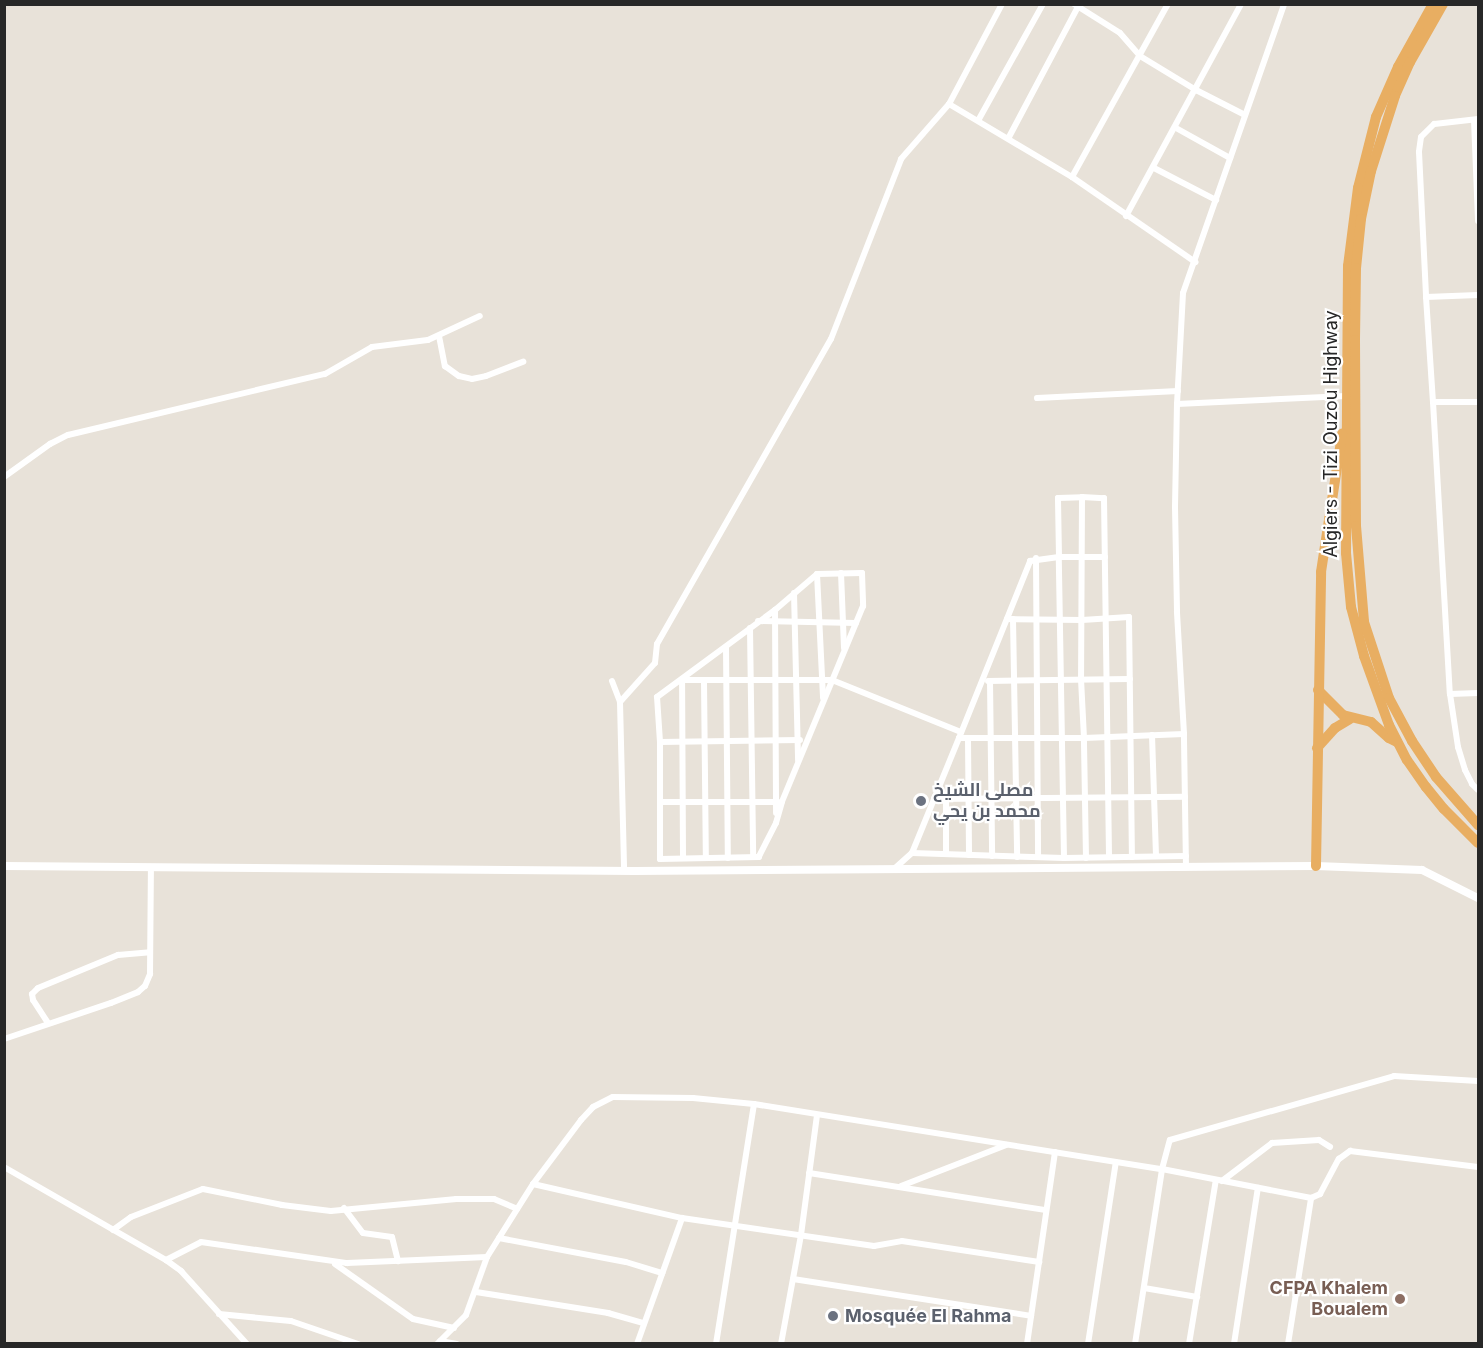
<!DOCTYPE html>
<meta charset="utf-8">
<style>
body{margin:0}
#map{position:relative;width:1483px;height:1348px;overflow:hidden;background:#e8e2d9;font-family:Inter,Cairo,sans-serif}
div>[style]{position:absolute}
.minor>*{height:6px;margin:-3px;padding:0 3px;transform-origin:3px;border-radius:3px;background:#fff}
.tertiary>*{height:8px;margin:-4px;padding:0 4px;transform-origin:4px;border-radius:4px;background:#fff}
.trunk>*{height:10px;margin:-5px;padding:0 5px;transform-origin:5px;border-radius:5px;background:#e8ae62}
.dots>*{width:16px;height:16px;translate:-50% -50%;box-sizing:border-box;border:3px solid #fff;border-radius:50%}
span{translate:-50% -50%;white-space:nowrap;text-align:center;line-height:1.15;-webkit-text-stroke:4.5px #fff;paint-order:stroke}
.street-label{font-size:18px;color:#272727}
.worship-label{font-size:18px;color:#5b616d;font-weight:700}
.left{translate:0 -50%;text-align:left}
.education-label{font-size:18px;color:#785e54;font-weight:700}
.right{translate:-100% -50%;text-align:right}
.frame{position:absolute;inset:0;border:6px solid #272727;pointer-events:none}
</style>
<div id="map">
<div class="minor">
<i style="left:1002px;top:4px;width:113px;rotate:117.9deg"></i>
<i style="left:949px;top:104px;width:143px;rotate:30.7deg"></i>
<i style="left:1072px;top:177px;width:150px;rotate:34.6deg"></i>
<i style="left:1074px;top:4px;width:54px;rotate:32.2deg"></i>
<i style="left:1120px;top:33px;width:30px;rotate:49deg"></i>
<i style="left:1140px;top:56px;width:66px;rotate:31.3deg"></i>
<i style="left:1196px;top:90px;width:55px;rotate:27deg"></i>
<i style="left:979px;top:119px;width:132px;rotate:-60.9deg"></i>
<i style="left:1478px;top:119px;width:44px;rotate:173.5deg"></i>
<i style="left:1434px;top:124px;width:18px;rotate:135deg"></i>
<i style="left:1421px;top:137px;width:15px;rotate:98deg"></i>
<i style="left:1419px;top:152px;width:145px;rotate:87.2deg"></i>
<i style="left:1426px;top:297px;width:52px;rotate:-2.2deg"></i>
<i style="left:1474px;top:120px;width:101px;rotate:87.7deg"></i>
<i style="left:1176px;top:128px;width:62px;rotate:29.1deg"></i>
<i style="left:1009px;top:137px;width:149px;rotate:-62.1deg"></i>
<i style="left:1154px;top:168px;width:70px;rotate:27.3deg"></i>
<i style="left:1072px;top:177px;width:198px;rotate:-61deg"></i>
<i style="left:1126px;top:216px;width:241px;rotate:-61.5deg"></i>
<i style="left:1426px;top:297px;width:105px;rotate:86.2deg"></i>
<i style="left:1433px;top:402px;width:45px"></i>
<i style="left:439px;top:336px;width:31px;rotate:79deg"></i>
<i style="left:445px;top:366px;width:17px;rotate:36deg"></i>
<i style="left:459px;top:376px;width:13px;rotate:13deg"></i>
<i style="left:472px;top:379px;width:14px;rotate:-12deg"></i>
<i style="left:486px;top:376px;width:40px;rotate:-21deg"></i>
<i style="left:1037px;top:398px;width:141px;rotate:-2.8deg"></i>
<i style="left:1433px;top:402px;width:292px;rotate:86.7deg"></i>
<i style="left:1450px;top:694px;width:28px;rotate:-2deg"></i>
<i style="left:1177px;top:404px;width:169px;rotate:-2.7deg"></i>
<i style="left:4px;top:477px;width:57px;rotate:-35.7deg"></i>
<i style="left:50px;top:444px;width:20px;rotate:-27deg"></i>
<i style="left:68px;top:435px;width:264px;rotate:-13.4deg"></i>
<i style="left:325px;top:374px;width:54px;rotate:-29.9deg"></i>
<i style="left:372px;top:347px;width:56px;rotate:-7.1deg"></i>
<i style="left:428px;top:340px;width:57px;rotate:-24.8deg"></i>
<i style="left:1082px;top:497px;width:22px;rotate:3deg"></i>
<i style="left:1104px;top:498px;width:359px;rotate:89.2deg"></i>
<i style="left:1036px;top:558px;width:299px;rotate:89.6deg"></i>
<i style="left:841px;top:573px;width:75px;rotate:87.7deg"></i>
<i style="left:862px;top:573px;width:33px;rotate:88deg"></i>
<i style="left:863px;top:606px;width:212px;rotate:112.5deg"></i>
<i style="left:782px;top:802px;width:22px;rotate:106deg"></i>
<i style="left:776px;top:823px;width:38px;rotate:117deg"></i>
<i style="left:759px;top:857px;width:99px;rotate:178.8deg"></i>
<i style="left:660px;top:859px;width:117px;rotate:-90deg"></i>
<i style="left:660px;top:742px;width:45px;rotate:-93.8deg"></i>
<i style="left:657px;top:697px;width:147px;rotate:-36.4deg"></i>
<i style="left:775px;top:610px;width:55px;rotate:-40.6deg"></i>
<i style="left:817px;top:574px;width:45px;rotate:-1.3deg"></i>
<i style="left:817px;top:574px;width:124px;rotate:87.2deg"></i>
<i style="left:794px;top:593px;width:167px;rotate:88.6deg"></i>
<i style="left:775px;top:610px;width:203px;rotate:89.7deg"></i>
<i style="left:1007px;top:619px;width:75px;rotate:0.8deg"></i>
<i style="left:1082px;top:620px;width:47px;rotate:-3.7deg"></i>
<i style="left:1129px;top:617px;width:240px;rotate:89.3deg"></i>
<i style="left:1013px;top:619px;width:238px;rotate:89deg"></i>
<i style="left:758px;top:621px;width:98px;rotate:1.2deg"></i>
<i style="left:750px;top:628px;width:229px;rotate:89.2deg"></i>
<i style="left:726px;top:647px;width:211px;rotate:89.5deg"></i>
<i style="left:612px;top:681px;width:22px;rotate:69deg"></i>
<i style="left:620px;top:702px;width:169px;rotate:88.6deg"></i>
<i style="left:704px;top:681px;width:177px;rotate:89.4deg"></i>
<i style="left:988px;top:681px;width:142px;rotate:-0.8deg"></i>
<i style="left:990px;top:681px;width:175px;rotate:89.3deg"></i>
<i style="left:1450px;top:694px;width:54px;rotate:81.4deg"></i>
<i style="left:1458px;top:747px;width:24px;rotate:73deg"></i>
<i style="left:1465px;top:770px;width:16px;rotate:63deg"></i>
<i style="left:1472px;top:784px;width:8px;rotate:45deg"></i>
<i style="left:620px;top:702px;width:52px;rotate:-48.1deg"></i>
<i style="left:655px;top:663px;width:19px;rotate:-84deg"></i>
<i style="left:657px;top:644px;width:351px;rotate:-60.3deg"></i>
<i style="left:831px;top:339px;width:193px;rotate:-68.7deg"></i>
<i style="left:901px;top:159px;width:73px;rotate:-48.9deg"></i>
<i style="left:1152px;top:735px;width:121px;rotate:88.1deg"></i>
<i style="left:968px;top:738px;width:117px;rotate:89.5deg"></i>
<i style="left:660px;top:742px;width:140px;rotate:-0.8deg"></i>
<i style="left:934px;top:799px;width:251px;rotate:-0.5deg"></i>
<i style="left:660px;top:802px;width:118px"></i>
<i style="left:912px;top:853px;width:152px;rotate:1.9deg"></i>
<i style="left:1064px;top:858px;width:122px;rotate:-0.9deg"></i>
<i style="left:946px;top:854px;width:55px;rotate:-90deg"></i>
<i style="left:683px;top:858px;width:178px;rotate:-90.3deg"></i>
<i style="left:682px;top:680px;width:150px"></i>
<i style="left:832px;top:680px;width:139px;rotate:22deg"></i>
<i style="left:1064px;top:858px;width:301px;rotate:-91deg"></i>
<i style="left:1059px;top:557px;width:46px"></i>
<i style="left:1086px;top:858px;width:120px;rotate:-91deg"></i>
<i style="left:1084px;top:738px;width:100px;rotate:-2.3deg"></i>
<i style="left:1186px;top:867px;width:133px;rotate:-90.9deg"></i>
<i style="left:1184px;top:734px;width:123px;rotate:-93.3deg"></i>
<i style="left:1177px;top:611px;width:104px;rotate:-91.1deg"></i>
<i style="left:1175px;top:507px;width:103px;rotate:-88.9deg"></i>
<i style="left:1177px;top:404px;width:111px;rotate:-86.9deg"></i>
<i style="left:1183px;top:293px;width:306px;rotate:-70.7deg"></i>
<i style="left:894px;top:869px;width:24px;rotate:-42deg"></i>
<i style="left:912px;top:853px;width:58px;rotate:-67.8deg"></i>
<i style="left:934px;top:799px;width:66px;rotate:-67.7deg"></i>
<i style="left:959px;top:738px;width:191px;rotate:-68.1deg"></i>
<i style="left:1030px;top:561px;width:29px;rotate:-8deg"></i>
<i style="left:1059px;top:557px;width:59px;rotate:-91deg"></i>
<i style="left:1058px;top:498px;width:24px;rotate:-2deg"></i>
<i style="left:1082px;top:497px;width:182px;rotate:90.3deg"></i>
<i style="left:1081px;top:679px;width:59px;rotate:87.1deg"></i>
<i style="left:1084px;top:738px;width:125px;rotate:180deg"></i>
<i style="left:48px;top:1023px;width:27px;rotate:-123deg"></i>
<i style="left:33px;top:1000px;width:6px;rotate:-99deg"></i>
<i style="left:32px;top:994px;width:8px;rotate:-45deg"></i>
<i style="left:38px;top:988px;width:87px;rotate:-22.4deg"></i>
<i style="left:118px;top:955px;width:32px;rotate:-5deg"></i>
<i style="left:4px;top:1039px;width:113px;rotate:-18.6deg"></i>
<i style="left:111px;top:1003px;width:29px;rotate:-22deg"></i>
<i style="left:138px;top:992px;width:9px;rotate:-41deg"></i>
<i style="left:145px;top:986px;width:13px;rotate:-67deg"></i>
<i style="left:150px;top:974px;width:107px;rotate:-89.5deg"></i>
<i style="left:4px;top:1167px;width:187px;rotate:29.9deg"></i>
<i style="left:166px;top:1260px;width:19px;rotate:36deg"></i>
<i style="left:181px;top:1271px;width:98px;rotate:47.9deg"></i>
<i style="left:809px;top:1173px;width:240px;rotate:8.9deg"></i>
<i style="left:1222px;top:1181px;width:63px;rotate:-37.2deg"></i>
<i style="left:1272px;top:1143px;width:47px;rotate:-3.7deg"></i>
<i style="left:1319px;top:1140px;width:13px;rotate:32deg"></i>
<i style="left:533px;top:1184px;width:153px;rotate:12.9deg"></i>
<i style="left:682px;top:1218px;width:194px;rotate:8.3deg"></i>
<i style="left:874px;top:1246px;width:28px;rotate:-10deg"></i>
<i style="left:902px;top:1241px;width:139px;rotate:8.7deg"></i>
<i style="left:901px;top:1186px;width:113px;rotate:-21.3deg"></i>
<i style="left:344px;top:1208px;width:31px;rotate:53deg"></i>
<i style="left:363px;top:1233px;width:29px;rotate:8deg"></i>
<i style="left:392px;top:1237px;width:25px;rotate:76deg"></i>
<i style="left:113px;top:1230px;width:22px;rotate:-36deg"></i>
<i style="left:131px;top:1217px;width:77px;rotate:-21.3deg"></i>
<i style="left:203px;top:1189px;width:81px;rotate:11.4deg"></i>
<i style="left:282px;top:1205px;width:49px;rotate:7deg"></i>
<i style="left:331px;top:1211px;width:126px;rotate:-5.5deg"></i>
<i style="left:456px;top:1199px;width:38px"></i>
<i style="left:494px;top:1199px;width:25px;rotate:23deg"></i>
<i style="left:499px;top:1238px;width:129px;rotate:10.7deg"></i>
<i style="left:626px;top:1262px;width:38px;rotate:17deg"></i>
<i style="left:166px;top:1260px;width:39px;rotate:-27deg"></i>
<i style="left:201px;top:1242px;width:148px;rotate:8.2deg"></i>
<i style="left:347px;top:1263px;width:140px;rotate:-2.5deg"></i>
<i style="left:335px;top:1264px;width:95px;rotate:35.2deg"></i>
<i style="left:413px;top:1319px;width:42px;rotate:12.4deg"></i>
<i style="left:793px;top:1279px;width:241px;rotate:8.8deg"></i>
<i style="left:1144px;top:1288px;width:54px;rotate:9.6deg"></i>
<i style="left:476px;top:1292px;width:134px;rotate:9deg"></i>
<i style="left:608px;top:1313px;width:36px;rotate:16deg"></i>
<i style="left:219px;top:1314px;width:72px;rotate:5.6deg"></i>
<i style="left:291px;top:1321px;width:71px;rotate:18.9deg"></i>
<i style="left:440px;top:1341px;width:17px;rotate:10deg"></i>
<i style="left:437px;top:1344px;width:41px;rotate:-45deg"></i>
<i style="left:466px;top:1315px;width:62px;rotate:-70.1deg"></i>
<i style="left:487px;top:1257px;width:86px;rotate:-57.8deg"></i>
<i style="left:533px;top:1184px;width:80px;rotate:-53.1deg"></i>
<i style="left:581px;top:1120px;width:18px;rotate:-47deg"></i>
<i style="left:593px;top:1107px;width:22px;rotate:-27deg"></i>
<i style="left:613px;top:1097px;width:80px;rotate:0.7deg"></i>
<i style="left:693px;top:1098px;width:61px;rotate:5.6deg"></i>
<i style="left:754px;top:1104px;width:413px;rotate:9.1deg"></i>
<i style="left:1162px;top:1169px;width:152px;rotate:11deg"></i>
<i style="left:1311px;top:1198px;width:10px;rotate:-24deg"></i>
<i style="left:1320px;top:1194px;width:40px;rotate:-62deg"></i>
<i style="left:1339px;top:1159px;width:14px;rotate:-36deg"></i>
<i style="left:1350px;top:1151px;width:129px;rotate:7.1deg"></i>
<i style="left:637px;top:1344px;width:134px;rotate:-70.3deg"></i>
<i style="left:716px;top:1344px;width:243px;rotate:-81deg"></i>
<i style="left:781px;top:1344px;width:111px;rotate:-79.6deg"></i>
<i style="left:801px;top:1235px;width:121px;rotate:-82.4deg"></i>
<i style="left:1027px;top:1344px;width:194px;rotate:-81.7deg"></i>
<i style="left:1088px;top:1344px;width:184px;rotate:-81.3deg"></i>
<i style="left:1135px;top:1344px;width:177px;rotate:-81.2deg"></i>
<i style="left:1162px;top:1169px;width:30px;rotate:-75deg"></i>
<i style="left:1170px;top:1140px;width:233px;rotate:-15.9deg"></i>
<i style="left:1394px;top:1076px;width:84px;rotate:3.4deg"></i>
<i style="left:1189px;top:1344px;width:166px;rotate:-80.7deg"></i>
<i style="left:1234px;top:1344px;width:158px;rotate:-81.3deg"></i>
<i style="left:1288px;top:1344px;width:148px;rotate:-81deg"></i>
</div>
<div class="tertiary">
<i style="left:4px;top:866px;width:630px;rotate:0.45deg"></i>
<i style="left:634px;top:871px;width:682px;rotate:-0.42deg"></i>
<i style="left:1316px;top:866px;width:106px;rotate:2.2deg"></i>
<i style="left:1422px;top:870px;width:63px;rotate:26.6deg"></i>
</div>
<div class="trunk">
<i style="left:1433px;top:4px;width:72px;rotate:119.1deg"></i>
<i style="left:1398px;top:67px;width:55px;rotate:113.7deg"></i>
<i style="left:1376px;top:117px;width:73px;rotate:104.2deg"></i>
<i style="left:1358px;top:188px;width:79px;rotate:97.3deg"></i>
<i style="left:1348px;top:266px;width:287px;rotate:90.4deg"></i>
<i style="left:1346px;top:553px;width:54px;rotate:84.7deg"></i>
<i style="left:1351px;top:607px;width:51px;rotate:75.1deg"></i>
<i style="left:1364px;top:656px;width:73px;rotate:70.1deg"></i>
<i style="left:1389px;top:725px;width:39px;rotate:63deg"></i>
<i style="left:1407px;top:760px;width:33px;rotate:55deg"></i>
<i style="left:1426px;top:787px;width:28px;rotate:51deg"></i>
<i style="left:1444px;top:809px;width:48px;rotate:45deg"></i>
<i style="left:1443px;top:4px;width:67px;rotate:119.6deg"></i>
<i style="left:1410px;top:62px;width:37px;rotate:114deg"></i>
<i style="left:1395px;top:96px;width:79px;rotate:107.7deg"></i>
<i style="left:1371px;top:171px;width:49px;rotate:101.8deg"></i>
<i style="left:1361px;top:219px;width:49px;rotate:95.8deg"></i>
<i style="left:1356px;top:268px;width:72px;rotate:90.8deg"></i>
<i style="left:1355px;top:340px;width:186px;rotate:89.7deg"></i>
<i style="left:1356px;top:526px;width:96px;rotate:85.2deg"></i>
<i style="left:1364px;top:622px;width:80px;rotate:71.8deg"></i>
<i style="left:1389px;top:698px;width:49px;rotate:61.9deg"></i>
<i style="left:1412px;top:741px;width:43px;rotate:56.3deg"></i>
<i style="left:1436px;top:777px;width:64px;rotate:48.8deg"></i>
<i style="left:1318px;top:690px;width:35px;rotate:45deg"></i>
<i style="left:1343px;top:715px;width:29px;rotate:14deg"></i>
<i style="left:1371px;top:722px;width:24px;rotate:42deg"></i>
<i style="left:1389px;top:738px;width:9px;rotate:27deg"></i>
<i style="left:1317px;top:748px;width:27px;rotate:-48deg"></i>
<i style="left:1335px;top:728px;width:17px;rotate:-31deg"></i>
<i style="left:1316px;top:866px;width:294px;rotate:-89deg"></i>
<i style="left:1321px;top:572px;width:140px;rotate:-81.3deg"></i>
</div>
<div class="dots">
<i style="left:921px;top:801px;background:#6b7280"></i>
<i style="left:1400px;top:1299px;background:#8d6e63"></i>
<i style="left:833px;top:1316px;background:#6b7280"></i>
</div>
<div class="street-label">
<span style="left:1331px;top:434px;rotate:-90deg">Algiers - Tizi Ouzou Highway</span>
</div>
<div class="worship-label">
<span class="left" style="left:933px;top:801px">مصلى الشيخ<br>محمد بن يحي</span>
<span class="left" style="left:845px;top:1316px">Mosquée El Rahma</span>
</div>
<div class="education-label">
<span class="right" style="left:1388px;top:1299px">CFPA Khalem<br>Boualem</span>
</div>
<div class="frame"></div>
</div>
